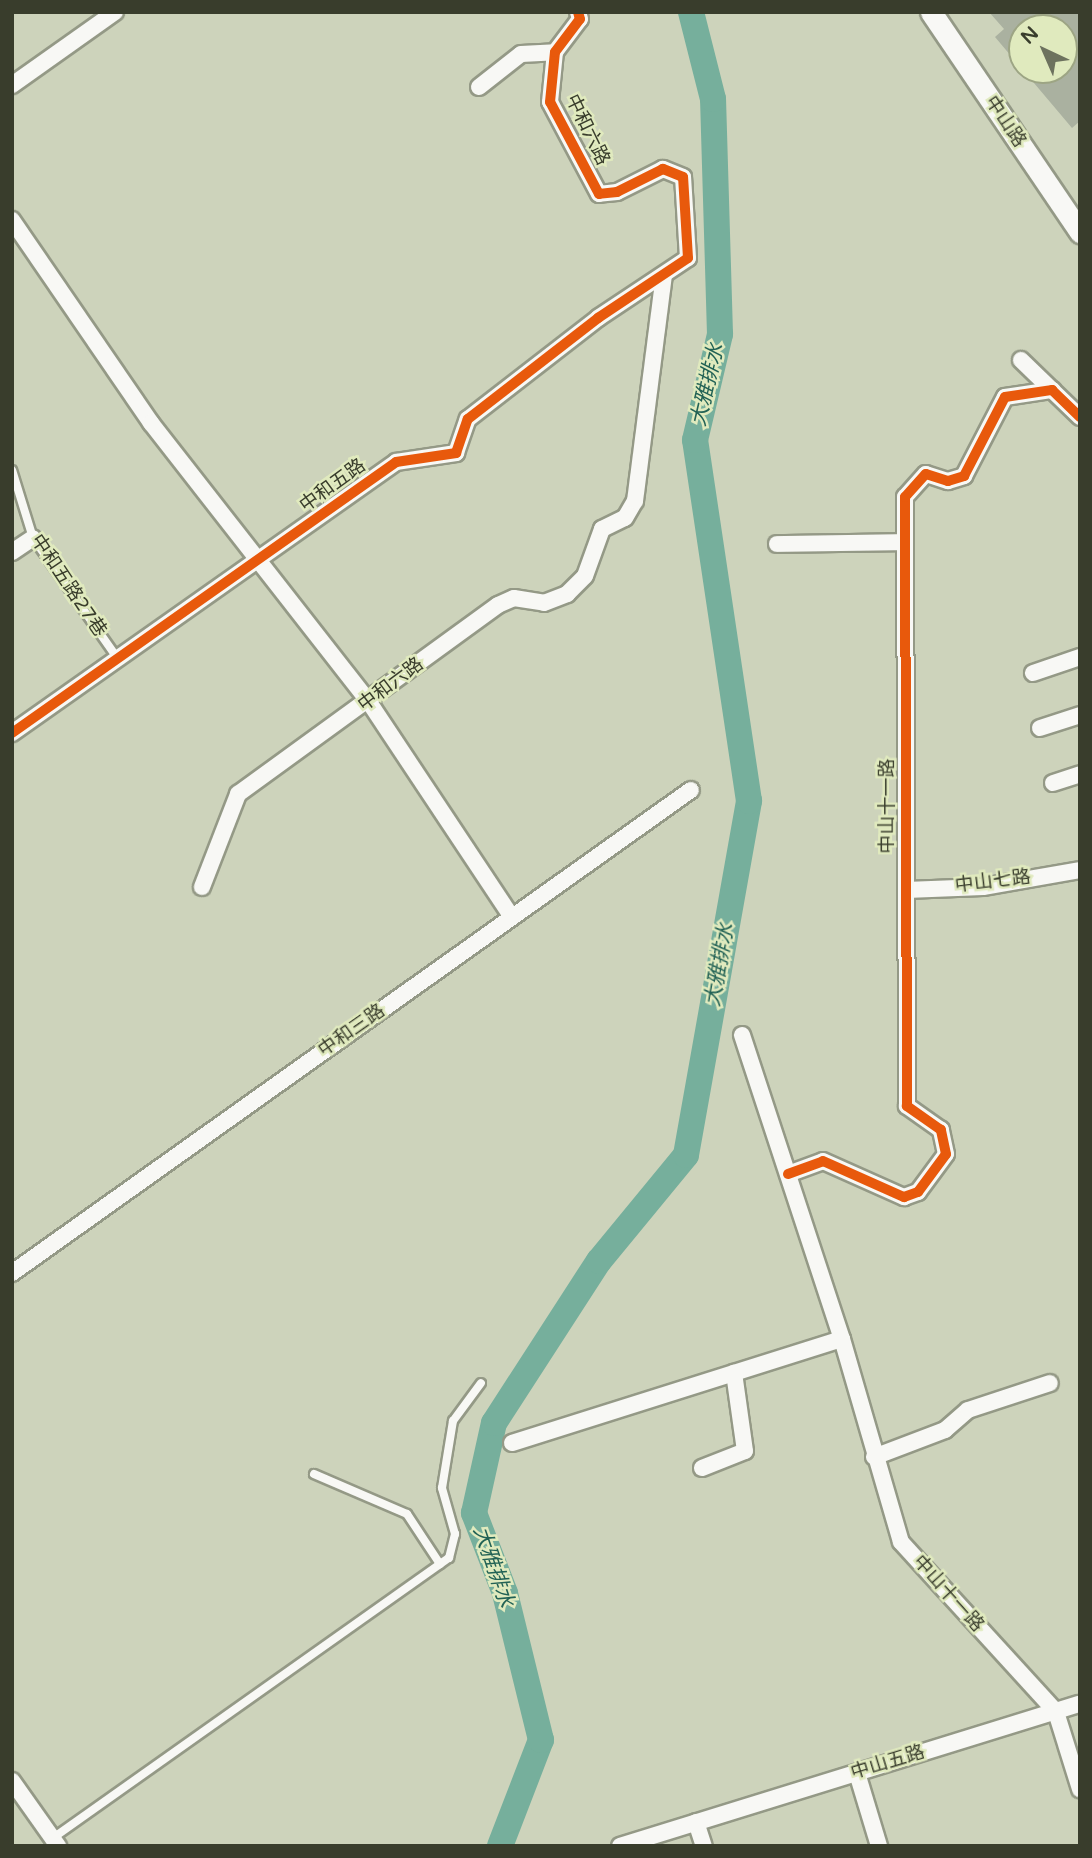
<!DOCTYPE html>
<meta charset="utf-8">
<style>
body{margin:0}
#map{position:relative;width:1092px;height:1858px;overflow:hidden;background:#cdd3bb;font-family:"Varela Round","Noto Sans TC",sans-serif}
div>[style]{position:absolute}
.river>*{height:26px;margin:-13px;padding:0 13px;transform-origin:13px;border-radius:13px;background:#76af9c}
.building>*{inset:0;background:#aab1a0}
.roads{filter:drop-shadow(2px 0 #949986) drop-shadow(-2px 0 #949986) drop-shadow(0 2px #949986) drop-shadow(0 -2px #949986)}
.lane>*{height:8px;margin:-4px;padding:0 4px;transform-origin:4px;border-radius:4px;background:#f8f8f5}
.street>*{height:16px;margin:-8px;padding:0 8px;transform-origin:8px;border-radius:8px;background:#f8f8f5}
.secondary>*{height:21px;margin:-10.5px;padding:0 10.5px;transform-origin:10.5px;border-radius:10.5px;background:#f8f8f5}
.cycleway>*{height:10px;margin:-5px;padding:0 5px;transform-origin:5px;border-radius:5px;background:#e8590c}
span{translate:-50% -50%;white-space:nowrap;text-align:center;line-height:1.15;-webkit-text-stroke:5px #e0eabe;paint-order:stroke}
.street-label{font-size:19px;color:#393d2c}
.water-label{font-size:21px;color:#226255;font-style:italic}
.frame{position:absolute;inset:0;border:14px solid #393d2c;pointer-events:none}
.north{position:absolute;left:1008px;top:14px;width:70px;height:70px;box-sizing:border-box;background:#e0eabe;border:2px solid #9da584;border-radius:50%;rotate:316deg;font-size:19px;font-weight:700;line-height:28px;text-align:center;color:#393d2c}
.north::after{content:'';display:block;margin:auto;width:24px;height:32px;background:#6d725e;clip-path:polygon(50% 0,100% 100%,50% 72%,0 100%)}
</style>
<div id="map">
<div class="river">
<i style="left:500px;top:1846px;width:114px;rotate:-68.9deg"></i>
<i style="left:541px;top:1740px;width:151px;rotate:-103.8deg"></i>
<i style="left:505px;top:1593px;width:86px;rotate:-111.2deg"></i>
<i style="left:474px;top:1513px;width:92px;rotate:-77.5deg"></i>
<i style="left:494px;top:1423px;width:193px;rotate:-57.1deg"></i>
<i style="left:599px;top:1261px;width:137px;rotate:-50.6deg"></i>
<i style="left:686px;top:1155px;width:360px;rotate:-79.9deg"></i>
<i style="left:749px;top:801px;width:365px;rotate:-98.5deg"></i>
<i style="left:695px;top:440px;width:109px;rotate:-76.7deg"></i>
<i style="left:720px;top:334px;width:235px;rotate:-91.7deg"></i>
<i style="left:713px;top:99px;width:90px;rotate:-104.2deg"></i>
</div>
<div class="building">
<i style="clip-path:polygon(989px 12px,1080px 12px,1080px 121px,1072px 128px,1023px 70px,1064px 70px,1064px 28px,1022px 28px,1022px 69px,995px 37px,1004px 29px)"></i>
</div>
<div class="roads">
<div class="lane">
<i style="left:12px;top:470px;width:71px;rotate:72.8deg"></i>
<i style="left:33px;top:538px;width:148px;rotate:54.9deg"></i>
<i style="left:314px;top:1474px;width:101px;rotate:23.3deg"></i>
<i style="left:407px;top:1514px;width:60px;rotate:56.6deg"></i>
<i style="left:53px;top:1838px;width:485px;rotate:-35.3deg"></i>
<i style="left:449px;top:1558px;width:25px;rotate:-76deg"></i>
<i style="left:455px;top:1534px;width:48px;rotate:-105.8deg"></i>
<i style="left:442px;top:1488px;width:68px;rotate:-80.7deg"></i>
<i style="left:453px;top:1421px;width:47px;rotate:-53.6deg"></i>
</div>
<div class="street">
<i style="left:12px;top:85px;width:126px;rotate:-35.3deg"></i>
<i style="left:479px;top:87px;width:53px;rotate:-38.2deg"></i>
<i style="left:521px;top:54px;width:34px;rotate:-3deg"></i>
<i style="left:12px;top:220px;width:246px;rotate:55.6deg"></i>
<i style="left:151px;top:423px;width:354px;rotate:52deg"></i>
<i style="left:369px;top:702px;width:258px;rotate:56.4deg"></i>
<i style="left:1021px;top:360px;width:43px;rotate:44.1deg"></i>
<i style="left:777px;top:544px;width:127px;rotate:-0.9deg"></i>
<i style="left:12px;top:552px;width:25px;rotate:-34deg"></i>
<i style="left:1033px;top:673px;width:50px;rotate:-18.8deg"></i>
<i style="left:1040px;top:728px;width:42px;rotate:-18deg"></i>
<i style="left:12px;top:733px;width:470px;rotate:-35.2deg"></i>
<i style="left:396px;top:462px;width:61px;rotate:-8.5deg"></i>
<i style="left:456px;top:453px;width:36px;rotate:-71deg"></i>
<i style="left:468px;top:419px;width:165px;rotate:-37.8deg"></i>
<i style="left:598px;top:318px;width:108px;rotate:-33.7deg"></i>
<i style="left:688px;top:258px;width:81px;rotate:-93.5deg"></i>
<i style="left:683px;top:177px;width:22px;rotate:-158deg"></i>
<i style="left:663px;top:169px;width:51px;rotate:153.4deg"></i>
<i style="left:617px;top:192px;width:18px;rotate:174deg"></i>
<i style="left:599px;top:194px;width:104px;rotate:-118deg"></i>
<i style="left:550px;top:102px;width:50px;rotate:-84.3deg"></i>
<i style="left:555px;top:52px;width:41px;rotate:-52.9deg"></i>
<i style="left:580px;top:19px;width:7px;rotate:-106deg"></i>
<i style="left:1053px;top:783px;width:28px;rotate:-18deg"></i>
<i style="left:202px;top:887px;width:100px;rotate:-68.8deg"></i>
<i style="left:238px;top:794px;width:321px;rotate:-36deg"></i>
<i style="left:498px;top:605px;width:17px;rotate:-24deg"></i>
<i style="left:514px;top:598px;width:30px;rotate:9deg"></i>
<i style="left:544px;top:603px;width:25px;rotate:-21deg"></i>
<i style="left:567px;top:594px;width:25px;rotate:-45deg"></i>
<i style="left:585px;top:576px;width:50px;rotate:-70.1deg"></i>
<i style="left:602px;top:529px;width:25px;rotate:-26deg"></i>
<i style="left:625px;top:518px;width:20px;rotate:-60deg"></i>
<i style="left:635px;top:501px;width:227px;rotate:-82.7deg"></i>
<i style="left:906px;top:890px;width:77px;rotate:-2.2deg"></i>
<i style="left:983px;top:887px;width:98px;rotate:-9.9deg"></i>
<i style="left:742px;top:1035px;width:320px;rotate:71.8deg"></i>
<i style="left:842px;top:1339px;width:211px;rotate:73.8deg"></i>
<i style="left:901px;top:1542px;width:230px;rotate:47.6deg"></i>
<i style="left:1056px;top:1712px;width:81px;rotate:72.7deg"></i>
<i style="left:788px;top:1174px;width:37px;rotate:-20deg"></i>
<i style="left:823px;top:1161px;width:89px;rotate:24deg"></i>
<i style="left:904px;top:1197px;width:15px;rotate:-20deg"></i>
<i style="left:918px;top:1192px;width:47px;rotate:-53.6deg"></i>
<i style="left:946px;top:1154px;width:25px;rotate:-102deg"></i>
<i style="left:941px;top:1130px;width:42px;rotate:-144.8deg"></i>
<i style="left:907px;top:1106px;width:609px;rotate:-90.19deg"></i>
<i style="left:905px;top:497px;width:31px;rotate:-48deg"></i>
<i style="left:926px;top:474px;width:23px;rotate:18deg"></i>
<i style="left:948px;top:481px;width:17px;rotate:-17deg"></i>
<i style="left:964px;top:476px;width:89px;rotate:-62.6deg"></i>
<i style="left:1005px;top:397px;width:48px;rotate:-8.5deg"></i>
<i style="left:1052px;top:390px;width:39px;rotate:44deg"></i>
<i style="left:12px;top:1273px;width:833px;rotate:-35.43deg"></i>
<i style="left:512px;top:1443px;width:346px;rotate:-17.5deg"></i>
<i style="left:874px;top:1457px;width:76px;rotate:-20.8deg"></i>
<i style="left:945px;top:1430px;width:30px;rotate:-41deg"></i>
<i style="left:968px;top:1410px;width:86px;rotate:-18.2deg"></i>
<i style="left:702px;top:1468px;width:46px;rotate:-21.6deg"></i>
<i style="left:745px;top:1451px;width:79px;rotate:-98deg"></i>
<i style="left:857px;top:1773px;width:76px;rotate:73.2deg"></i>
<i style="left:12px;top:1781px;width:80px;rotate:54.7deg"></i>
<i style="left:696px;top:1822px;width:25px;rotate:72deg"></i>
<i style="left:620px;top:1846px;width:481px;rotate:-17.2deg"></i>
</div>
<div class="secondary">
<i style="left:931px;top:12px;width:266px;rotate:55.9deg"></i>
</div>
</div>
<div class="cycleway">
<i style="left:12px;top:733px;width:470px;rotate:-35.2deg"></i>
<i style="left:396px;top:462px;width:61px;rotate:-8.5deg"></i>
<i style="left:456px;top:453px;width:36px;rotate:-71deg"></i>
<i style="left:468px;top:419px;width:165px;rotate:-37.8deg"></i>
<i style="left:598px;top:318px;width:108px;rotate:-33.7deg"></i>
<i style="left:688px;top:258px;width:81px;rotate:-93.5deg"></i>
<i style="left:683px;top:177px;width:22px;rotate:-158deg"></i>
<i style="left:663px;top:169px;width:51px;rotate:153.4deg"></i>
<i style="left:617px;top:192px;width:18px;rotate:174deg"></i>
<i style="left:599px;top:194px;width:104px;rotate:-118deg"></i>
<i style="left:550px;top:102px;width:50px;rotate:-84.3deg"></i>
<i style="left:555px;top:52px;width:41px;rotate:-52.9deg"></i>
<i style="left:580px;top:19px;width:7px;rotate:-106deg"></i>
<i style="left:788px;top:1174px;width:37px;rotate:-20deg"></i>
<i style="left:823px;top:1161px;width:89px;rotate:24deg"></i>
<i style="left:904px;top:1197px;width:15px;rotate:-20deg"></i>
<i style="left:918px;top:1192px;width:47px;rotate:-53.6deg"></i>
<i style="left:946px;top:1154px;width:25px;rotate:-102deg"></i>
<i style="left:941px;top:1130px;width:42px;rotate:-144.8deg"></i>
<i style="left:907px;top:1106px;width:609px;rotate:-90.19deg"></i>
<i style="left:905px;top:497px;width:31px;rotate:-48deg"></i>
<i style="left:926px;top:474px;width:23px;rotate:18deg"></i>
<i style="left:948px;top:481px;width:17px;rotate:-17deg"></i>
<i style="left:964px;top:476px;width:89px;rotate:-62.6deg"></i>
<i style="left:1005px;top:397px;width:48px;rotate:-8.5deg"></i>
<i style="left:1052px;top:390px;width:39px;rotate:44deg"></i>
</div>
<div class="street-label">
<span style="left:1005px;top:122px;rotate:56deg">中山路</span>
<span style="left:587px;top:130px;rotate:64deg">中和六路</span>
<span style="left:333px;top:486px;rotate:-36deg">中和五路</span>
<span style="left:68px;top:586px;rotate:56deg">中和五路27巷</span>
<span style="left:391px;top:685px;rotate:-37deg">中和六路</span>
<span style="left:888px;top:806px;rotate:-90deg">中山十一路</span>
<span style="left:993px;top:882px;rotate:-7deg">中山七路</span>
<span style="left:352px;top:1031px;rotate:-35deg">中和三路</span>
<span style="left:948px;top:1594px;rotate:48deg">中山十一路</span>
<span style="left:888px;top:1763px;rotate:-17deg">中山五路</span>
</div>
<div class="water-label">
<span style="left:708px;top:385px;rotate:-77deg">大雅排水</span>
<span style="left:720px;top:965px;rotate:-80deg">大雅排水</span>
<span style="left:493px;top:1567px;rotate:71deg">大雅排水</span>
</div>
<div class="frame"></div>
<div class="north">N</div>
</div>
